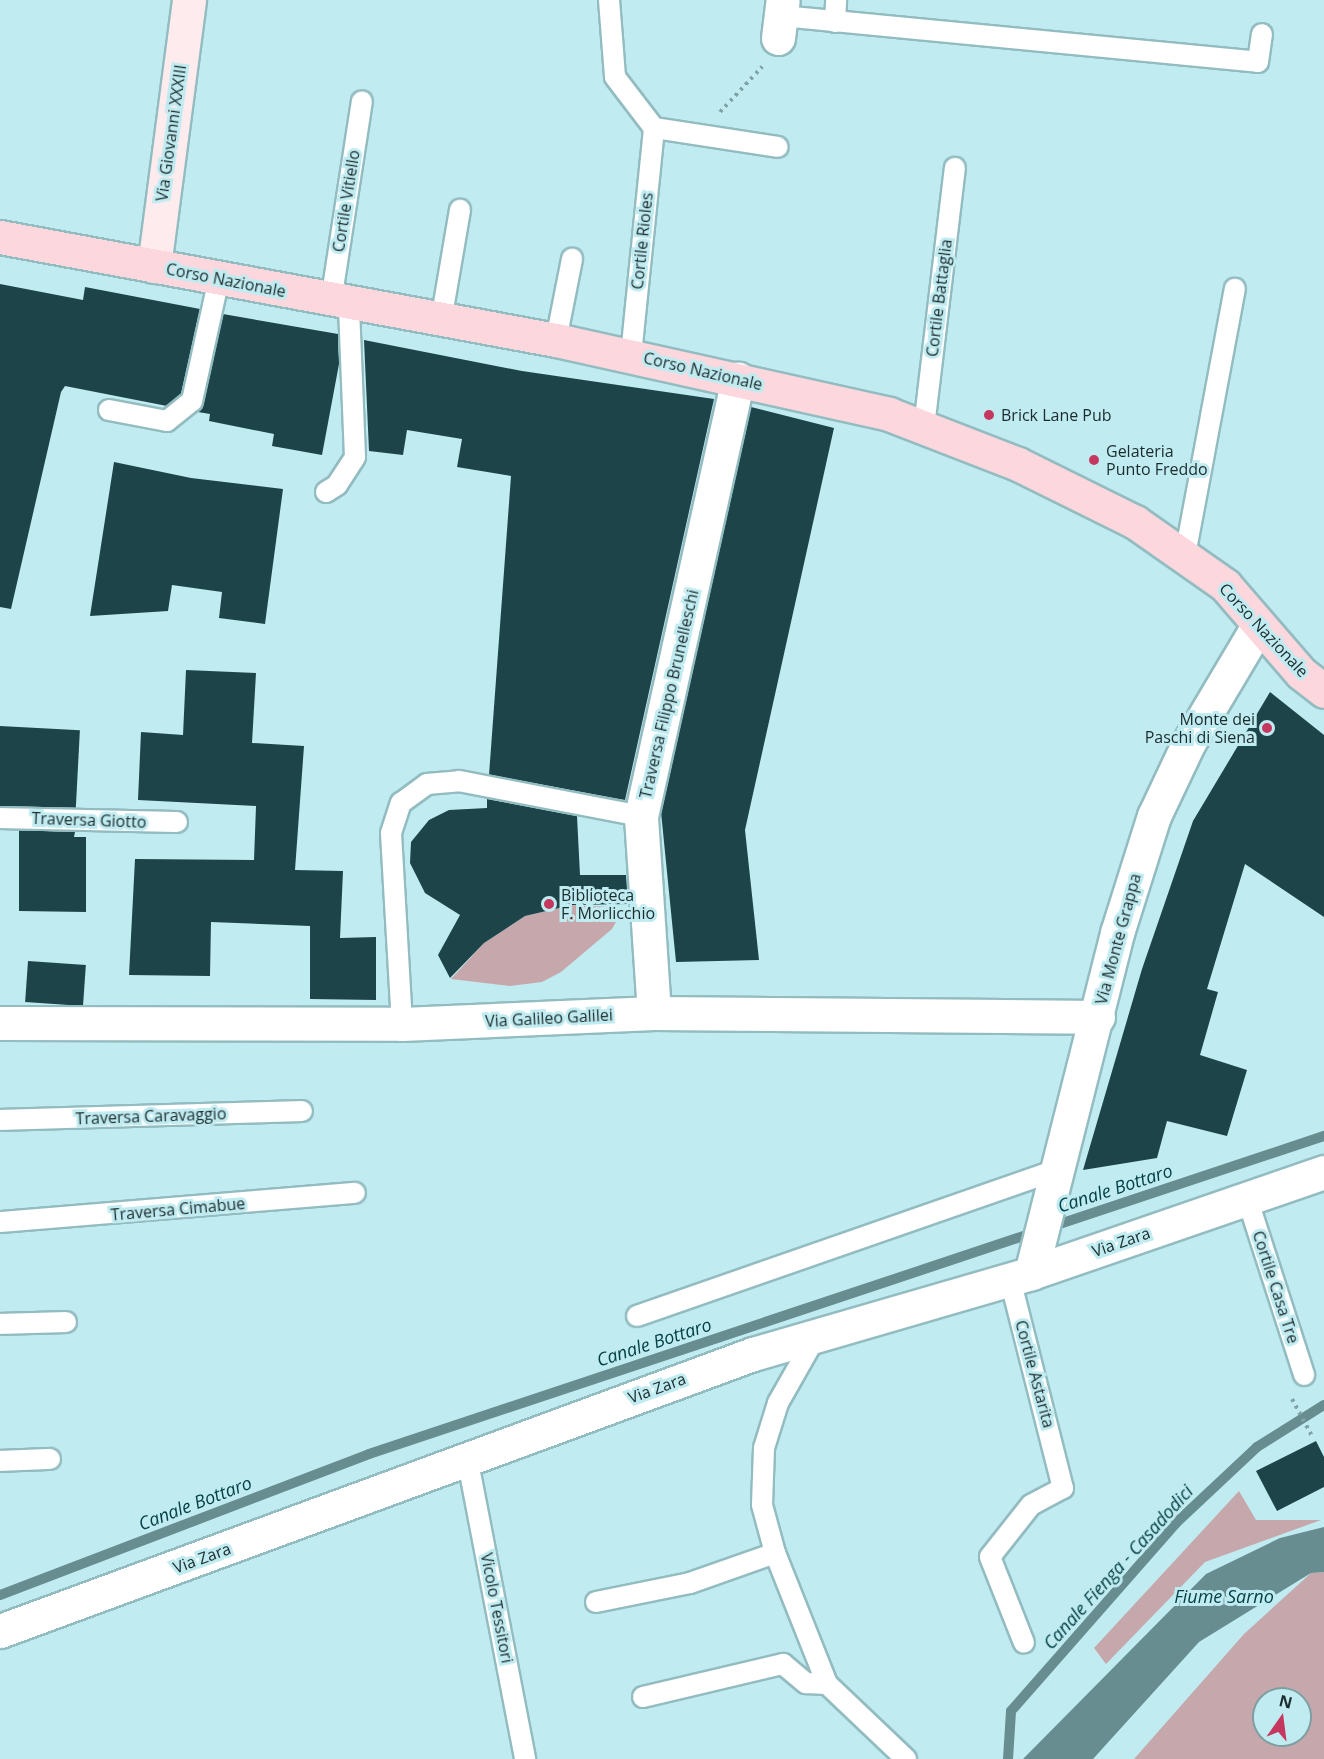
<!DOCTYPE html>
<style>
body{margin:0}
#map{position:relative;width:1324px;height:1759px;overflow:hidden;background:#c0ebf0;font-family:"Open Sans",sans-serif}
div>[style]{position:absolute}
.green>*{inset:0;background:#c6a8ac}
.water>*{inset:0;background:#678d91}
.stream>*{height:10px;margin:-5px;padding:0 5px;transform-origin:5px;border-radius:5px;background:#678d91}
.building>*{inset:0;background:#1d4549;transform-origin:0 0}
.path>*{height:4px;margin-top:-2px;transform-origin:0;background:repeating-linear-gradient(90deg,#81a2a6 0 3px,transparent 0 7.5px)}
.roads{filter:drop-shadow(2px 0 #93bcc1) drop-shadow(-2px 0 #93bcc1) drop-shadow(0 2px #93bcc1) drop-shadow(0 -2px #93bcc1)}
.service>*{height:20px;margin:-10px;padding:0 10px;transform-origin:10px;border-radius:10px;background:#fff}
.minor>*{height:33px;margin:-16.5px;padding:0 16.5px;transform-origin:16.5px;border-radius:16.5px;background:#fff}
.secondary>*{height:33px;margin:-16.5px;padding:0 16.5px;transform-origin:16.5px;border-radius:16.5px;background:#feebee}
.primary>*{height:33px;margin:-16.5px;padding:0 16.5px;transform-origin:16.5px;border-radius:16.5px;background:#fcd7dd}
.dots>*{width:16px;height:16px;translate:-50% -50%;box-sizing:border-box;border:3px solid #c0ebf0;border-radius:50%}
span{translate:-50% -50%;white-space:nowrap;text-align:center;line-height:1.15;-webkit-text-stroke:6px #c0ebf0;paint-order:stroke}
.street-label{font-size:16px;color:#1b2c2e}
.poi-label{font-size:16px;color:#1b2c2e}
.left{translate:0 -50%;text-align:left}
.right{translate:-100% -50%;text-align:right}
.water-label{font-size:18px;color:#003f45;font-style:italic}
.north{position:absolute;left:1252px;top:1687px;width:60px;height:60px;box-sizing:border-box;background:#c0ebf0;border:2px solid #7e9fa2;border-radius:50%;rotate:14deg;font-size:16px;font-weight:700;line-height:24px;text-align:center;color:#1b2c2e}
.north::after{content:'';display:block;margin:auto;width:21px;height:27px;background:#c6375f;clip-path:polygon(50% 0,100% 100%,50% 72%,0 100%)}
</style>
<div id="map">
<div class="green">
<i style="clip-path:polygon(572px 905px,608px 907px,621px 913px,612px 929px,561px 972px,542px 982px,510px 986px,451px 979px,484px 943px,525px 916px)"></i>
<i style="clip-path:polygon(1239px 1491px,1256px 1520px,1321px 1520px,1205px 1562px,1106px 1664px,1094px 1648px)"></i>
<i style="clip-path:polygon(evenodd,1324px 1572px,1324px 1759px,1134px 1759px,1244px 1634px,1311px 1573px,1324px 1572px,1264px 1699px,1300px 1699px,1300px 1735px,1264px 1735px,1264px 1699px)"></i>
</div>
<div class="water">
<i style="clip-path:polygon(1324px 1527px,1324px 1572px,1311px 1573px,1199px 1642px,1093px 1759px,1023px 1759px,1206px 1574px,1280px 1538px)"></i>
</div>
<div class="stream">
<i style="left:0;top:1595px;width:395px;rotate:-20.9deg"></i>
<i style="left:369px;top:1454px;width:1007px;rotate:-18.42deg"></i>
<i style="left:1008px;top:1759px;width:48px;rotate:-86.4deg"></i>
<i style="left:1011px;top:1711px;width:249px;rotate:-48.7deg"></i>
<i style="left:1175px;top:1524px;width:112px;rotate:-43.2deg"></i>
<i style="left:1257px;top:1447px;width:79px;rotate:-32.1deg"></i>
</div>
<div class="building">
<i style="clip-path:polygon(0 284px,83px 300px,85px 287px,200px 309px,181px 394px,167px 406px,65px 386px,61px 392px,11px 609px,0 607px)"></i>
<i style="clip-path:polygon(223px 314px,338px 334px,339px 364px,322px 455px,272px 446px,274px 434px,209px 421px,210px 414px,198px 412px)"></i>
<i style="clip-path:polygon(364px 340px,522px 371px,714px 399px,625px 800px,489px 775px,511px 476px,457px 467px,462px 439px,407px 430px,403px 455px,369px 451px)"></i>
<i style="clip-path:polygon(751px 407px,834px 428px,745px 830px,759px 960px,676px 962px,661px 812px)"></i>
<i style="clip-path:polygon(114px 462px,191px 478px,283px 489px,265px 624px,219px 618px,222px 592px,172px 585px,168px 611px,90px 616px)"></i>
<i style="clip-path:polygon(186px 670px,256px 673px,252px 743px,304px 746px,295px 870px,343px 871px,340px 938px,376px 937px,376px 1000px,310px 999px,310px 926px,211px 922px,210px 976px,129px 975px,135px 859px,254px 860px,256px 806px,138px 800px,141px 732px,183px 735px)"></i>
<i style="clip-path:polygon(1270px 692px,1324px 735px,1324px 917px,1245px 864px,1207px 989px,1218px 992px,1200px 1055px,1247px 1070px,1227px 1136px,1167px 1121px,1157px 1158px,1083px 1170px,1142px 969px,1193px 821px)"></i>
<i style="left:0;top:726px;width:80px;height:80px;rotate:3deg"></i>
<i style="clip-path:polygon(487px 799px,577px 816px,580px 875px,626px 875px,628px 904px,572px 905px,525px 916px,484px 943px,450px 978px,438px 955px,460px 915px,425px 893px,410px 863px,411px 842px,429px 820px,449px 810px,487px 808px)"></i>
<i style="clip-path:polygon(19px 830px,75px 832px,74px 837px,86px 837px,86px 912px,19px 911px)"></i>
<i style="left:28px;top:961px;width:58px;height:41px;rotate:4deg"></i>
<i style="clip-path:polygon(1316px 1441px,1324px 1457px,1324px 1487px,1277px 1511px,1256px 1471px)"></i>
</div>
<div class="path">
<i style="left:720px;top:112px;width:62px;rotate:-47deg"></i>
<i style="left:1292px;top:1399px;width:42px;rotate:61.6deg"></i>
</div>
<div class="roads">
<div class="service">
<i style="left:609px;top:0;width:77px;rotate:85.5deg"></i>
<i style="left:615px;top:77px;width:64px;rotate:52.6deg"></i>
<i style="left:782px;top:16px;width:478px;rotate:5.5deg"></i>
<i style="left:1258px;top:62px;width:28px;rotate:-82deg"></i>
<i style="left:835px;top:22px;width:22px;rotate:-87deg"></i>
<i style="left:331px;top:301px;width:202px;rotate:-81.2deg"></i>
<i style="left:441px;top:321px;width:113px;rotate:-80.3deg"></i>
<i style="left:556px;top:340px;width:83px;rotate:-78.8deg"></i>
<i style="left:631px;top:355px;width:228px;rotate:-84.2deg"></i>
<i style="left:654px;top:128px;width:125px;rotate:8.7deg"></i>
<i style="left:109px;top:410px;width:59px;rotate:10.7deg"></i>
<i style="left:167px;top:421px;width:32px;rotate:-39deg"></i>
<i style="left:192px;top:401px;width:126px;rotate:-77.6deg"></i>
<i style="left:924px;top:427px;width:261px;rotate:-83.2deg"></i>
<i style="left:326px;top:492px;width:13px;rotate:-32deg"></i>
<i style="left:337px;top:485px;width:33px;rotate:-57deg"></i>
<i style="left:355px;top:457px;width:152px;rotate:-92.3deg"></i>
<i style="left:1185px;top:555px;width:271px;rotate:-79.4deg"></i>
<i style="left:0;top:818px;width:177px;rotate:1.3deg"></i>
<i style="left:402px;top:1024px;width:191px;rotate:-93.3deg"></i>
<i style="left:391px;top:833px;width:32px;rotate:-72deg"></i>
<i style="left:401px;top:803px;width:32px;rotate:-36deg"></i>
<i style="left:427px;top:784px;width:32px;rotate:-5deg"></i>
<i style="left:459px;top:781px;width:185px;rotate:10.9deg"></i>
<i style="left:0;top:1120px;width:302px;rotate:-1.7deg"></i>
<i style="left:1247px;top:1198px;width:186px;rotate:72.1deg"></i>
<i style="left:0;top:1222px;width:356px;rotate:-4.7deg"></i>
<i style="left:1010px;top:1279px;width:216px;rotate:75.8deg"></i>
<i style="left:1063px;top:1488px;width:36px;rotate:152deg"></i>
<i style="left:1031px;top:1505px;width:66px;rotate:128.3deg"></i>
<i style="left:990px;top:1557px;width:92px;rotate:68.4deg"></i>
<i style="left:637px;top:1316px;width:444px;rotate:-19.2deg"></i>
<i style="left:0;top:1324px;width:66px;rotate:-1.7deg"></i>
<i style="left:816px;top:1336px;width:77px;rotate:119.6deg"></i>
<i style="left:778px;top:1403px;width:47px;rotate:107.3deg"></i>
<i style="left:764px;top:1448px;width:57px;rotate:92deg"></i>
<i style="left:762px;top:1505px;width:50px;rotate:74.8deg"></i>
<i style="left:775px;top:1553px;width:141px;rotate:68.3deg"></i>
<i style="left:827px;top:1684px;width:109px;rotate:43.5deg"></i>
<i style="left:467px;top:1457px;width:308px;rotate:79.1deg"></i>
<i style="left:0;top:1461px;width:50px;rotate:-2.3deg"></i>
<i style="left:596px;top:1602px;width:96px;rotate:-11.4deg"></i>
<i style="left:690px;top:1583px;width:90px;rotate:-19.4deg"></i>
<i style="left:643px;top:1697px;width:144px;rotate:-13.3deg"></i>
<i style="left:783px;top:1664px;width:30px;rotate:40deg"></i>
<i style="left:806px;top:1683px;width:21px;rotate:3deg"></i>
</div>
<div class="minor">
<i style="left:778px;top:38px;width:38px;rotate:-83deg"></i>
<i style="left:654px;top:1013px;width:197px;rotate:-93.8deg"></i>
<i style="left:641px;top:816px;width:448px;rotate:-77.5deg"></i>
<i style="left:0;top:1023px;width:402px;rotate:0.1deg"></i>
<i style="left:402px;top:1024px;width:252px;rotate:-2.5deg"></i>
<i style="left:654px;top:1013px;width:444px;rotate:0.5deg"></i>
<i style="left:1031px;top:1273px;width:351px;rotate:-75.8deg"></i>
<i style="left:1117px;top:933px;width:123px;rotate:-72.5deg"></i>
<i style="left:1154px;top:816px;width:80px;rotate:-64.7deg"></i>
<i style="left:1188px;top:744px;width:137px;rotate:-59.3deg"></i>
<i style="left:0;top:1631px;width:802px;rotate:-20.2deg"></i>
<i style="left:753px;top:1354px;width:290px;rotate:-16.2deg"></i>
<i style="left:1031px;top:1273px;width:310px;rotate:-19deg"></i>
</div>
<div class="secondary">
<i style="left:154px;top:266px;width:268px;rotate:-82.5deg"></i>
</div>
<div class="primary">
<i style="left:0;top:237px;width:565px;rotate:10.5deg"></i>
<i style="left:556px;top:340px;width:341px;rotate:12.5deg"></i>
<i style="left:889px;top:414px;width:138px;rotate:21.2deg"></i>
<i style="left:1018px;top:464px;width:131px;rotate:26.4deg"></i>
<i style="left:1135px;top:522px;width:110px;rotate:35deg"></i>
<i style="left:1225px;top:585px;width:116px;rotate:49.2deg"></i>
<i style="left:1301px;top:673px;width:29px;rotate:38deg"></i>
</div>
</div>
<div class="dots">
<i style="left:989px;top:415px;background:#c6375f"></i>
<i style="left:1094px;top:460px;background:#c6375f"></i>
<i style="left:1267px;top:728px;background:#c6375f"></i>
<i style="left:549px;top:904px;background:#c6375f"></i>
</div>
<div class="street-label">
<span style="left:171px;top:133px;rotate:-82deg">Via Giovanni XXXIII</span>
<span style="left:346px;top:201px;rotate:-81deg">Cortile Vitiello</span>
<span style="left:642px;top:241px;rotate:-84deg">Cortile Rioles</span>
<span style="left:226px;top:280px;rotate:11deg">Corso Nazionale</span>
<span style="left:939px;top:298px;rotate:-83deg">Cortile Battaglia</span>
<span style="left:703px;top:371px;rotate:13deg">Corso Nazionale</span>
<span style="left:1264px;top:630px;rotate:47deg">Corso Nazionale</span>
<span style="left:669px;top:694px;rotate:-77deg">Traversa Filippo Brunelleschi</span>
<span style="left:89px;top:820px;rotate:2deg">Traversa Giotto</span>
<span style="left:1118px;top:939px;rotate:-75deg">Via Monte Grappa</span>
<span style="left:549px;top:1018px;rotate:-3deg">Via Galileo Galilei</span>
<span style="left:151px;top:1116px;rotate:-2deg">Traversa Caravaggio</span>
<span style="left:178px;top:1209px;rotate:-5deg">Traversa Cimabue</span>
<span style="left:1121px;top:1242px;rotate:-19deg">Via Zara</span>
<span style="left:1276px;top:1287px;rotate:72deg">Cortile Casa Tre</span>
<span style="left:1035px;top:1374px;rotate:75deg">Cortile Astarita</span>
<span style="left:657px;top:1388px;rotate:-20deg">Via Zara</span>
<span style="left:202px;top:1558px;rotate:-20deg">Via Zara</span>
<span style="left:497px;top:1608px;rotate:79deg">Vicolo Tessitori</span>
</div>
<div class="poi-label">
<span class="left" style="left:1001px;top:415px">Brick Lane Pub</span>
<span class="left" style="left:1106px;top:460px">Gelateria<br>Punto Freddo</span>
<span class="right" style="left:1255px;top:728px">Monte dei<br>Paschi di Siena</span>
<span class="left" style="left:561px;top:904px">Biblioteca<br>F. Morlicchio</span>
</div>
<div class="water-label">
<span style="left:1115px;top:1188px;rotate:-18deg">Canale Bottaro</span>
<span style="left:654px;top:1342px;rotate:-18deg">Canale Bottaro</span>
<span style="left:195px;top:1503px;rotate:-21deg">Canale Bottaro</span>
<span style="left:1118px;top:1567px;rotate:-48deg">Canale Fienga - Casadodici</span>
<span style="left:1224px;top:1596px">Fiume Sarno</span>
</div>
<div class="north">N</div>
</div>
